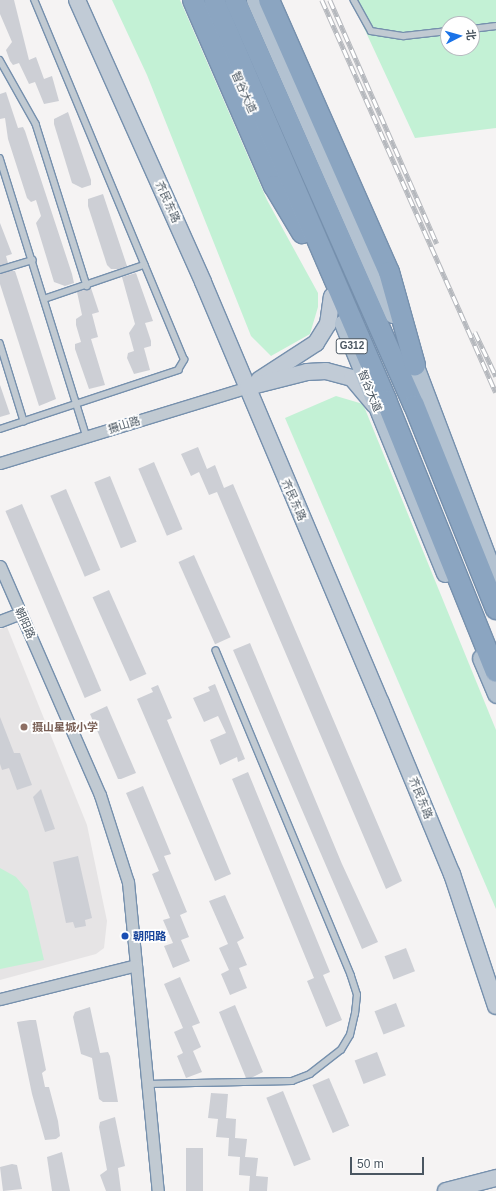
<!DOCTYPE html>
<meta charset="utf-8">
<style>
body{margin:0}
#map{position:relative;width:496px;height:1191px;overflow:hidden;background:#f5f3f3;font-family:Helvetica,"Noto Sans SC",sans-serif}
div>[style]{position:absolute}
.education>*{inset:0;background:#e6e4e5}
.green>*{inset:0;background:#c3f1d5}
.building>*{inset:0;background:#cdcfd5;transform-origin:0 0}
.roads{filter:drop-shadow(1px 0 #7690ad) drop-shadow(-1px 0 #7690ad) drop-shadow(0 1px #7690ad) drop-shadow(0 -1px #7690ad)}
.lane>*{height:5.5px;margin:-2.75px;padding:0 2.75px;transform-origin:2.75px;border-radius:2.75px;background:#c1cad2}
.street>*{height:11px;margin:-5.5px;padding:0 5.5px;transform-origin:5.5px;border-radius:5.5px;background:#c1cad2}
.secondary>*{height:16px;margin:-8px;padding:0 8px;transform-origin:8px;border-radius:8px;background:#c1cbd6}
.primary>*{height:17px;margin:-8.5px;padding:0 8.5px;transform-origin:8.5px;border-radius:8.5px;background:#b3c2d1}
.highway>*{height:20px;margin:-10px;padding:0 10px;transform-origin:10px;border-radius:10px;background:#8ba5c1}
.rail>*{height:4.5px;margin-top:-2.25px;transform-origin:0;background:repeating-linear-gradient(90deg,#fff 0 9px,#b5b8bd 0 18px);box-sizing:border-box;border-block:1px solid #b5b8bd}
.dots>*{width:11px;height:11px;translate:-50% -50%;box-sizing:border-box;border:2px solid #fff;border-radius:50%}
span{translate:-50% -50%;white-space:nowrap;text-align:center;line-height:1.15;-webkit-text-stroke:3.5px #fff;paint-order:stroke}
.shield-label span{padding:1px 3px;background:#fff;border:1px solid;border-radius:3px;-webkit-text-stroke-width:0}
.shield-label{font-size:10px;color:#4a5661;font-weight:700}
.street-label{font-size:11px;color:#4a5661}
.education-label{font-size:11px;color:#785e54;font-weight:700}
.left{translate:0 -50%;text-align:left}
.transit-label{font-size:11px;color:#164399;font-weight:700}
.north{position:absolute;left:440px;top:16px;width:40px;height:40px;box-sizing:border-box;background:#fff;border:1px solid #b7bbc0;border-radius:50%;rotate:84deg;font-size:11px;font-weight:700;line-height:16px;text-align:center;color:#4a5661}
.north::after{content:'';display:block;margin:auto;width:14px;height:18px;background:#1a73e8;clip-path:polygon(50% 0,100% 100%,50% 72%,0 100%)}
.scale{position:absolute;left:350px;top:1157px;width:74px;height:18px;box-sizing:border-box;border:2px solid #4a5661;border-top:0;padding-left:5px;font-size:12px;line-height:14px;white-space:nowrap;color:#4a5661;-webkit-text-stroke:3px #fff;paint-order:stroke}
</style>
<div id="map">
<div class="education">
<i style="clip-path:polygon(7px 627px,87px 825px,107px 921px,104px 948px,96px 954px,0 980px,0 629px)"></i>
</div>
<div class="green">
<i style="clip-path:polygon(112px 0,180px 0,267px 200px,318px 293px,318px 307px,310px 334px,271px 356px,251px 336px,147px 75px)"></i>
<i style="clip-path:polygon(evenodd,351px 0,496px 0,496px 128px,415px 138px,351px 0,448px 24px,472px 24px,472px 48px,448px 48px,448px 24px)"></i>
<i style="clip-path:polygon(336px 396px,363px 404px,496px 730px,496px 909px,285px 418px)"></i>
<i style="clip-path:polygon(0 868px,16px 877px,28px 891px,44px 960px,0 969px)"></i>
</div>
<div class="building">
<i style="clip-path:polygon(0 0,14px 0,29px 60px,36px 57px,44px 79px,52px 76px,59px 101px,44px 104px,35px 82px,29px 84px,19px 63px,13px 65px,10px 61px,6px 50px,12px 42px,0 14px)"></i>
<i style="clip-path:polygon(6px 92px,18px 128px,23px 127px,25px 131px,72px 274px,74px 283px,65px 286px,54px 282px,36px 223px,41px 216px,36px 200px,31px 202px,27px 198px,8px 139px,5px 118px,0 119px,0 94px)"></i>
<i style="clip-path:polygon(68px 112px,91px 180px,91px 185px,82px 188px,72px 183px,54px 124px,54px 119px)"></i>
<i style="clip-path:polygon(103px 194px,127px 266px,119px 269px,111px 269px,107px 265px,88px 206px,88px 199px)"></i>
<i style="clip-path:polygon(0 223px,12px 254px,6px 256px,8px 263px,0 266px)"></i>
<i style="clip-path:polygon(10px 271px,15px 271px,18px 280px,56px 399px,39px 406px,0 284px,0 274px)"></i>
<i style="clip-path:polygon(136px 273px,153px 321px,145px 323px,151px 341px,151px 346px,144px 348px,150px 370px,134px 374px,127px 358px,128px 353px,134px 351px,129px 333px,135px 324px,122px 277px)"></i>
<i style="clip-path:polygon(91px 288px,99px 312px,92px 314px,98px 337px,91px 339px,105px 385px,89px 389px,75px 349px,75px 344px,81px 342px,76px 325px,76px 319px,82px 315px,77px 292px)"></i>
<i style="clip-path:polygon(0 385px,10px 414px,0 417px)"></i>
<i style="clip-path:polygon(198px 447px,207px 469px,215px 465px,224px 488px,233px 484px,402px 881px,386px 889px,217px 492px,209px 495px,199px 472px,191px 476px,181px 454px)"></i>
<i style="left:154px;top:462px;width:73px;height:17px;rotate:67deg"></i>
<i style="left:110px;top:476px;width:71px;height:17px;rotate:68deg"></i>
<i style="left:66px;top:489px;width:88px;height:17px;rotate:67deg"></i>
<i style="left:22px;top:504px;width:203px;height:18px;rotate:67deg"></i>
<i style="left:194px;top:555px;width:90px;height:17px;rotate:66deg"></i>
<i style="left:109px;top:590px;width:92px;height:18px;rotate:66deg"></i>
<i style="clip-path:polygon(250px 643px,342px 864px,378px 942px,362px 949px,233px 650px)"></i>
<i style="clip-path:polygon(215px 684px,245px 759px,238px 762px,237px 757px,220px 765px,210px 740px,226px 733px,218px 716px,204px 722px,193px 698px,210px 691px,208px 687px)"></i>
<i style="clip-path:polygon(158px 685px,172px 718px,167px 720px,231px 874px,215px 881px,137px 699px,153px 692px,151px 688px)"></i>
<i style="clip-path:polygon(107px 706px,136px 773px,121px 779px,118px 779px,90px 714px)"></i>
<i style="clip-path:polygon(0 717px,14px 753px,20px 753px,32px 785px,17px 790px,9px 768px,2px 770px,0 764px)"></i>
<i style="clip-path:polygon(248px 772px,330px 972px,323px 975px,342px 1020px,326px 1027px,307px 981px,314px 978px,232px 779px)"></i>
<i style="clip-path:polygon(143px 786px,171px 854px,164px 856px,187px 912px,180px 915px,189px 937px,181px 940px,190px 961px,173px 968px,164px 946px,173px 943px,163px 920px,170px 918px,152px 874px,159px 871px,126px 793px)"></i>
<i style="clip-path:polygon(41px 789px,55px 829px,45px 832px,33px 797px)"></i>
<i style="clip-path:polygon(78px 856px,92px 918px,85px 920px,86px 926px,75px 928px,73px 922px,66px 923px,53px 862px)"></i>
<i style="clip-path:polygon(225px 895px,244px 938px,237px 942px,247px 965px,239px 968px,247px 988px,230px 995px,221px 974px,229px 970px,219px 948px,228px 944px,209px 901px)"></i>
<i style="left:406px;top:948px;width:25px;height:23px;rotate:69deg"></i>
<i style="clip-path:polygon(180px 977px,200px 1023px,192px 1026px,201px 1047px,193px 1051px,202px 1072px,186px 1078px,177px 1056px,183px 1053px,174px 1032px,183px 1028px,164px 984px)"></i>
<i style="left:396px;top:1003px;width:25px;height:23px;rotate:69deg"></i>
<i style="clip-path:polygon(235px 1005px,263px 1072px,251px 1078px,246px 1078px,219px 1012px)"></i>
<i style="clip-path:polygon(90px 1007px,100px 1053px,108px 1052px,110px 1056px,118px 1102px,103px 1102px,99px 1099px,92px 1058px,81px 1054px,73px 1017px,75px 1012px)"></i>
<i style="clip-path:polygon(30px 1020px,36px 1020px,46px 1070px,42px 1073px,45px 1087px,49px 1087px,58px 1121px,60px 1136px,56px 1139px,45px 1140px,32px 1094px,17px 1022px)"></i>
<i style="left:377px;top:1052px;width:25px;height:24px;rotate:69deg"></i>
<i style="left:329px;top:1078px;width:52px;height:18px;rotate:67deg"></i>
<i style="left:283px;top:1091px;width:74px;height:18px;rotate:68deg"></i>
<i style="clip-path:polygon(211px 1093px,228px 1094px,226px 1118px,236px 1119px,235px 1138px,247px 1139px,245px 1157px,258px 1158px,256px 1176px,268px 1177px,267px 1191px,249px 1191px,250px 1176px,239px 1175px,240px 1157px,228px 1156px,229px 1138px,216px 1137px,218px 1119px,208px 1118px)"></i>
<i style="clip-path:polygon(115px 1117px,125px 1166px,118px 1168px,121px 1191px,106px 1191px,100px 1175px,107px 1170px,99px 1127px,100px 1122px)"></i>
<i style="left:186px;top:1148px;width:17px;height:43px"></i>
<i style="clip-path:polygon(62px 1152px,70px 1191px,52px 1191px,47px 1157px)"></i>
<i style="clip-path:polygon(12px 1164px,17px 1165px,22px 1189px,3px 1191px,0 1167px)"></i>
</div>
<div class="roads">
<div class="lane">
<i style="left:354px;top:0;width:35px;rotate:61deg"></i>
<i style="left:371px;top:31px;width:33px;rotate:9deg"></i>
<i style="left:404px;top:36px;width:44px;rotate:-6.5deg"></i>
<i style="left:472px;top:29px;width:24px;rotate:-7deg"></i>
<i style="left:0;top:60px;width:73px;rotate:60.6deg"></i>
<i style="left:36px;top:124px;width:170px;rotate:72.5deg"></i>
<i style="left:0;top:158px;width:292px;rotate:72.7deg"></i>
<i style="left:0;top:270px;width:34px;rotate:-17deg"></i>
<i style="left:44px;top:299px;width:106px;rotate:-18.8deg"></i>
<i style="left:0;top:343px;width:82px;rotate:72.9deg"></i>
<i style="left:0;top:429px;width:188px;rotate:-18.3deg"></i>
<i style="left:178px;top:370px;width:12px;rotate:-59deg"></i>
<i style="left:184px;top:360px;width:390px;rotate:-112.6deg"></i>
<i style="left:147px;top:1084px;width:145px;rotate:-1.2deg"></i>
<i style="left:292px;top:1081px;width:19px;rotate:-21deg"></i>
<i style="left:310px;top:1074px;width:39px;rotate:-38deg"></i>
<i style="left:341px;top:1050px;width:17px;rotate:-59deg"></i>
<i style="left:350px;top:1035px;width:22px;rotate:-77deg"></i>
<i style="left:355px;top:1014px;width:19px;rotate:-84deg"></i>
<i style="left:357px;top:995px;width:20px;rotate:-108deg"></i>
<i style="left:351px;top:976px;width:352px;rotate:-112.6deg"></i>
</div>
<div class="street">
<i style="left:0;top:463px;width:259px;rotate:-17deg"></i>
<i style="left:0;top:566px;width:250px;rotate:66.4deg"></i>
<i style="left:100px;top:795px;width:91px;rotate:72.2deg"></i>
<i style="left:128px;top:882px;width:310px;rotate:84.5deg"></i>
<i style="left:0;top:621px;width:22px;rotate:-21deg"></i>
<i style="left:0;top:999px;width:140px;rotate:-14deg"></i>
</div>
<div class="secondary">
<i style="left:77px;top:0;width:309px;rotate:65.9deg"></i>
<i style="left:203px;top:282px;width:457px;rotate:67.1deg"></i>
<i style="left:381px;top:703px;width:185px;rotate:67.5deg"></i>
<i style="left:452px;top:874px;width:139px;rotate:71.6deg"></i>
<i style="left:259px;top:380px;width:68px;rotate:-33deg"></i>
<i style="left:316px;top:343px;width:22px;rotate:-58deg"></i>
<i style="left:328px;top:324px;width:28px;rotate:-82deg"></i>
<i style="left:248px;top:387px;width:61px;rotate:-14.3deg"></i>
<i style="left:307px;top:372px;width:19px;rotate:-3deg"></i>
<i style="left:326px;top:371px;width:27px;rotate:15deg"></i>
<i style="left:352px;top:378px;width:35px;rotate:50deg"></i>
<i style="left:446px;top:1191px;width:52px;rotate:-14.6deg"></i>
</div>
<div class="primary">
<i style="left:255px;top:0;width:343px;rotate:66.3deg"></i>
<i style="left:343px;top:323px;width:270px;rotate:67.8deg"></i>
<i style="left:410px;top:353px;width:244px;rotate:69.3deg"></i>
<i style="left:481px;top:658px;width:39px;rotate:67deg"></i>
</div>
<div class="highway">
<i style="left:193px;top:0;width:203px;rotate:66.5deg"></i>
<i style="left:274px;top:186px;width:55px;rotate:59.2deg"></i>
<i style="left:214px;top:0;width:435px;rotate:66.7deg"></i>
<i style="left:386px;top:400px;width:293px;rotate:68deg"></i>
<i style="left:235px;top:0;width:443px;rotate:66.2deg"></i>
<i style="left:414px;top:405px;width:220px;rotate:68.1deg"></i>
<i style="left:269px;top:0;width:297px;rotate:66.2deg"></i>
<i style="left:389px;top:272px;width:97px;rotate:74.4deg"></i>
</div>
</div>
<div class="rail">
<i style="left:322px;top:0;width:429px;rotate:66.1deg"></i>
<i style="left:330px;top:0;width:266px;rotate:66.3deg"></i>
<i style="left:475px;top:332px;width:49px;rotate:64.5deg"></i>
</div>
<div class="dots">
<i style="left:24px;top:727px;background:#8d6e63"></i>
<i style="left:125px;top:936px;background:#1a4fb4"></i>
</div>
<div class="shield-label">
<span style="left:352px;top:346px">G312</span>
</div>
<div class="street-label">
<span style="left:244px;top:92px;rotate:66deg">智谷大道</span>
<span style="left:168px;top:202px;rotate:66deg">齐民东路</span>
<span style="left:370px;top:391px;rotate:68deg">智谷大道</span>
<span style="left:124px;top:425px;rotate:-17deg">摄山路</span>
<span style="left:294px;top:500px;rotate:66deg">齐民东路</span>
<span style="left:25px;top:623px;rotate:66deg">朝阳路</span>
<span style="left:421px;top:798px;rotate:68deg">齐民东路</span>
</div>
<div class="education-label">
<span class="left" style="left:32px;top:727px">摄山星城小学</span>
</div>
<div class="transit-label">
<span class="left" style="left:133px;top:936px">朝阳路</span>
</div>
<div class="north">北</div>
<div class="scale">50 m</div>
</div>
